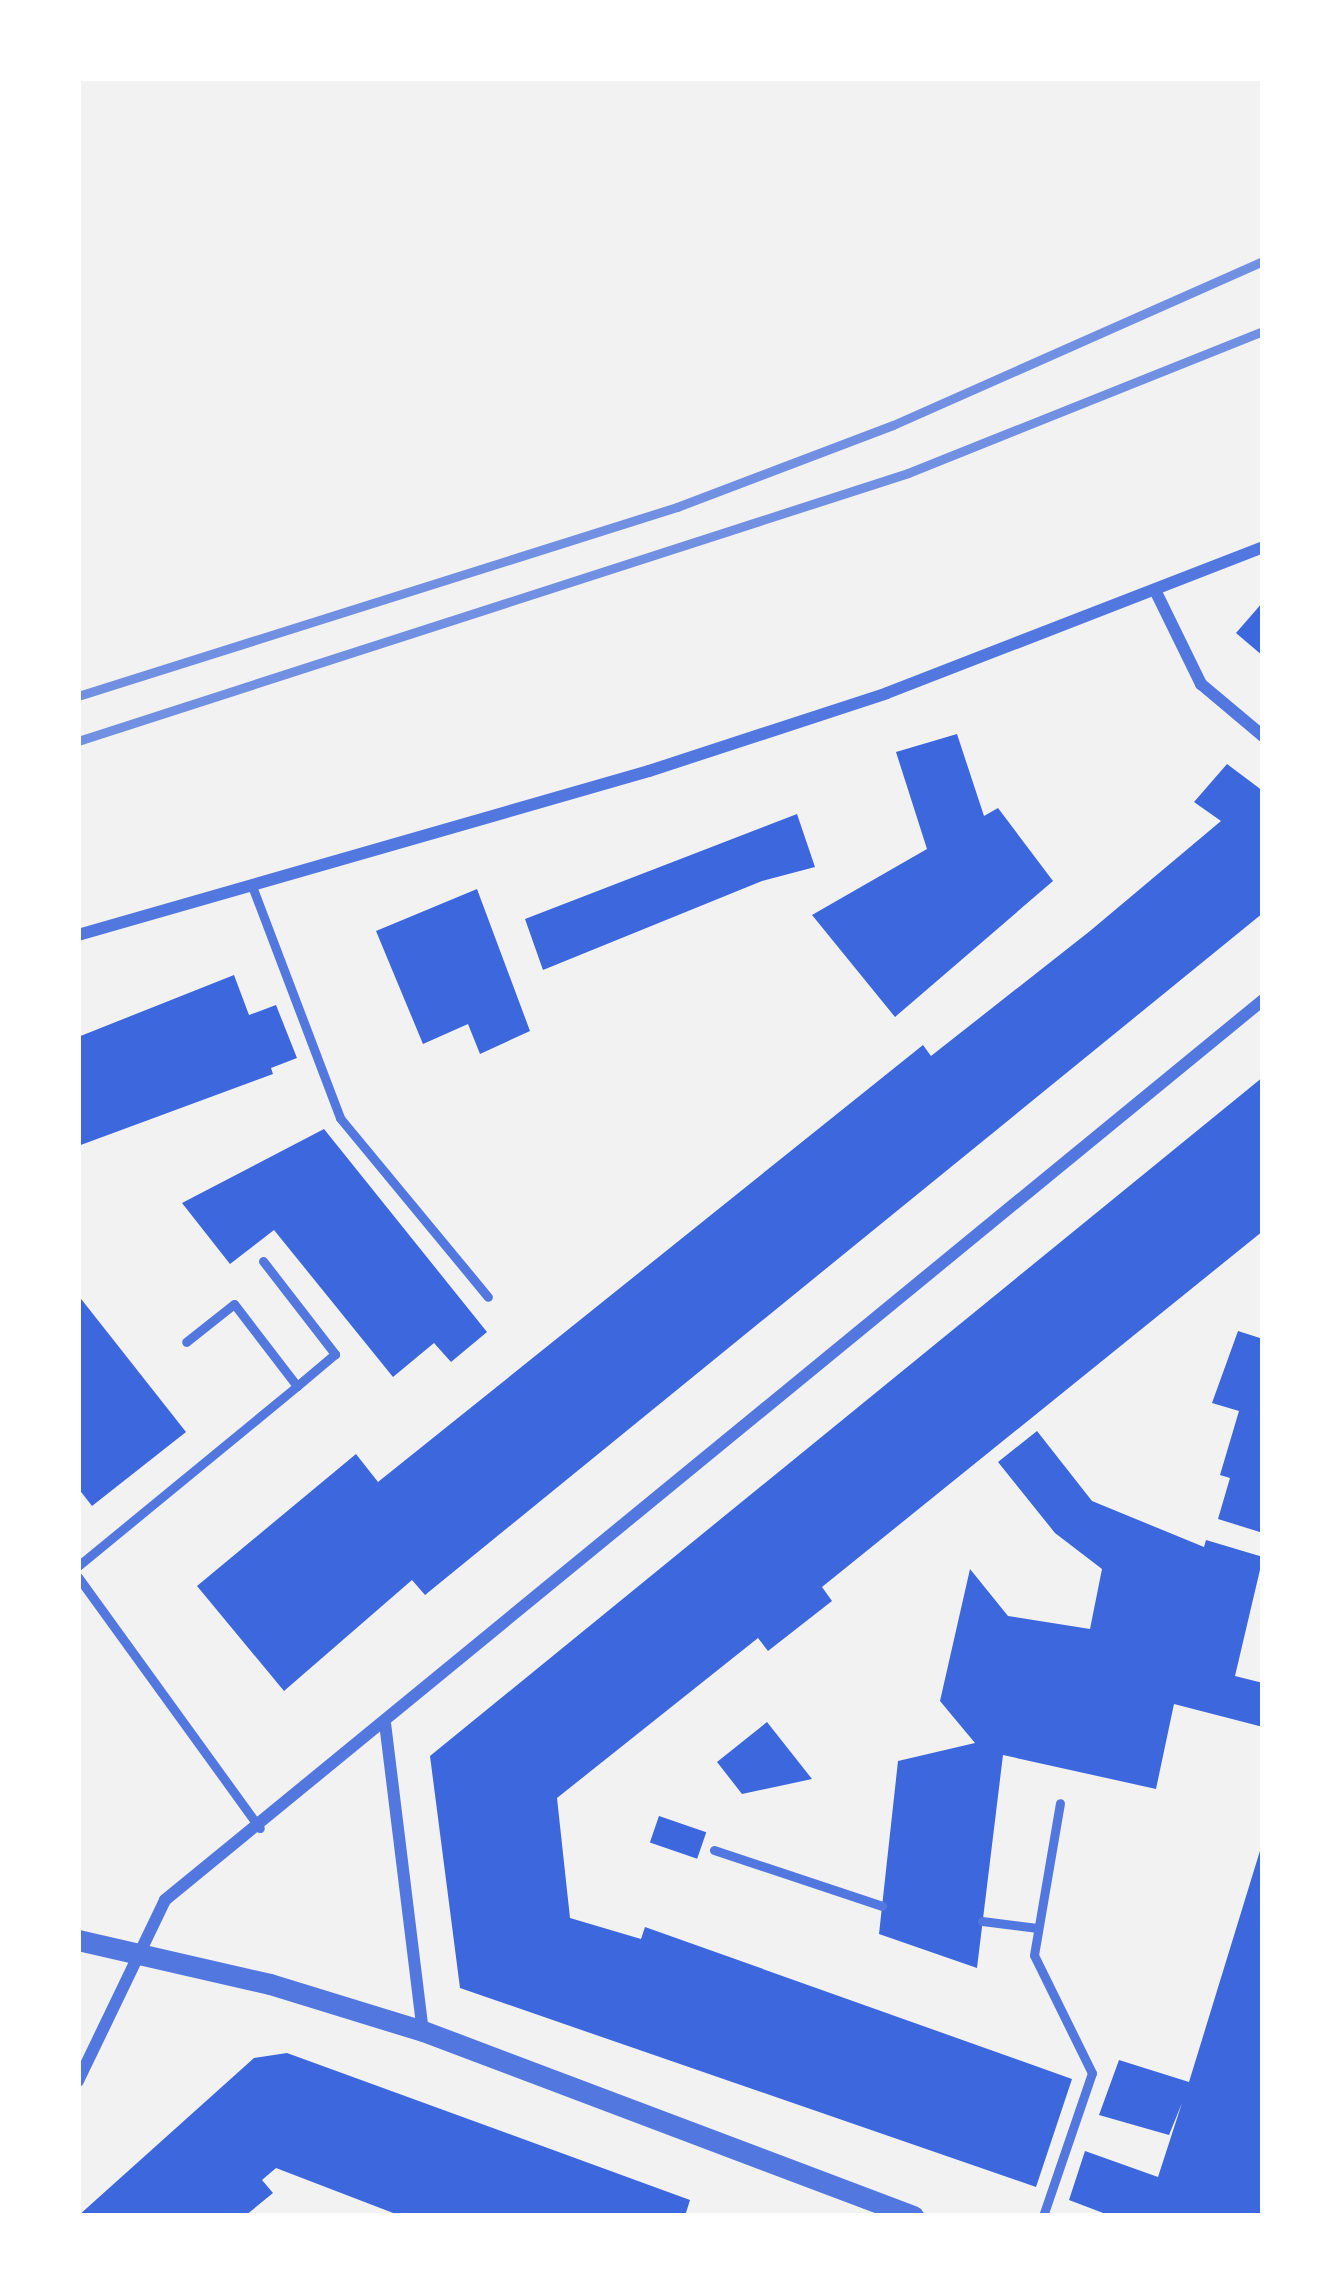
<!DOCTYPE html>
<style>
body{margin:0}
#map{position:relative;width:1341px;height:2294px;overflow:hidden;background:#f2f2f2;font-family:Karla,sans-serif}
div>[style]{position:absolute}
.building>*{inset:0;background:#3d67dc;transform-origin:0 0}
.service>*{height:9px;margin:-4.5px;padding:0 4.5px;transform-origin:4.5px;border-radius:4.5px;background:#5277de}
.minor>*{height:12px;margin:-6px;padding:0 6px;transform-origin:6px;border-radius:6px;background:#5277de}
.tertiary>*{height:21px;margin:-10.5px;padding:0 10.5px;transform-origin:10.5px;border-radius:10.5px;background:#5277de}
.rail>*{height:9px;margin:-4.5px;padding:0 4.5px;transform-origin:4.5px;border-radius:4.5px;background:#7290e2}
span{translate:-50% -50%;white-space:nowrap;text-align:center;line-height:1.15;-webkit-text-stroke:10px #fff;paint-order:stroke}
.frame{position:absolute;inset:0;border:81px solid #fff;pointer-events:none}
</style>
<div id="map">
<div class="building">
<i style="clip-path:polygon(1263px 602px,1263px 656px,1236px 633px)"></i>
<i style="clip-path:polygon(957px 734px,984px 816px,998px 808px,1053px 881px,895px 1017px,812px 915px,927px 849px,896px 752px)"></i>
<i style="clip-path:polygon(1227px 764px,1263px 791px,1263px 913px,425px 1595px,412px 1580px,284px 1691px,197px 1586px,356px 1454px,378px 1482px,923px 1045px,931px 1056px,1090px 931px,1221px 821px,1194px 802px)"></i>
<i style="clip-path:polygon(797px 814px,815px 867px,762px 881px,543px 970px,525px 919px)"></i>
<i style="clip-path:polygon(477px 889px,530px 1031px,480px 1054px,468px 1024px,423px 1044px,376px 931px)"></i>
<i style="clip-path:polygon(234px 975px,249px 1015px,276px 1005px,297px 1058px,271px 1068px,273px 1074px,78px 1146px,78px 1037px)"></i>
<i style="clip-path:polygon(1263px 1077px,1263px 1231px,822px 1587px,832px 1601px,768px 1651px,758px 1638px,557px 1798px,570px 1918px,641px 1939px,645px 1927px,1072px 2079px,1036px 2187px,460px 1988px,430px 1756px)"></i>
<i style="clip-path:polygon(324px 1129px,487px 1332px,451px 1362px,434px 1343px,393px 1377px,274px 1230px,230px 1264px,182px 1203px)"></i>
<i style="clip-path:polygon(78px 1295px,186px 1432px,92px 1506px,78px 1488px)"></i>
<i style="clip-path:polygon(1238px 1331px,1263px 1339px,1263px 1533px,1218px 1519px,1230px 1478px,1220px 1475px,1239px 1411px,1212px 1403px)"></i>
<i style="clip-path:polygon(1037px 1431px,1092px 1501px,1204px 1547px,1206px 1540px,1263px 1557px,1235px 1676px,1263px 1683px,1263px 1727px,1174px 1704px,1156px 1789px,1003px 1755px,977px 1968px,879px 1934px,898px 1761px,975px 1743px,940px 1701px,970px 1569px,1008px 1616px,1090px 1629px,1102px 1569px,1055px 1533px,998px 1462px)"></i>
<i style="clip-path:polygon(767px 1722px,812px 1779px,742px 1794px,717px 1762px)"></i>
<i style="left:659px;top:1816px;width:50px;height:28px;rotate:19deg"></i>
<i style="clip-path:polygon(1263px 1841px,1263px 2216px,1111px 2216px,1069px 2200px,1085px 2151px,1158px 2177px,1182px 2103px,1169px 2135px,1099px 2115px,1119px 2060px,1189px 2082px)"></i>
<i style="clip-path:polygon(287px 2053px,690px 2200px,685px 2216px,401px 2216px,276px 2168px,262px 2180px,273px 2193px,245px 2216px,78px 2216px,254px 2058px)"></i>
</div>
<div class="service">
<i style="left:252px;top:886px;width:248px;rotate:69.2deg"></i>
<i style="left:340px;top:1118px;width:232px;rotate:50.4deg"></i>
<i style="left:263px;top:1261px;width:118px;rotate:52.3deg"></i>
<i style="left:335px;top:1354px;width:50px;rotate:139.9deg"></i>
<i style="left:78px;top:1566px;width:283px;rotate:-39.4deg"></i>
<i style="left:297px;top:1386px;width:103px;rotate:-127.5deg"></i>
<i style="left:234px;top:1304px;width:61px;rotate:141.6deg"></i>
<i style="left:78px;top:1577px;width:310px;rotate:54.1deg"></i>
<i style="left:714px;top:1850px;width:177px;rotate:18.4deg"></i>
<i style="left:982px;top:1921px;width:56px;rotate:7.1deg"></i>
<i style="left:1043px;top:2216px;width:151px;rotate:-71.1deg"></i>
<i style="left:1092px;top:2073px;width:131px;rotate:-116.2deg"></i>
<i style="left:1034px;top:1955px;width:154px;rotate:-80.3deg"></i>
</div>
<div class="minor">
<i style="left:1155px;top:590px;width:105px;rotate:63.9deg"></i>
<i style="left:1201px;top:684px;width:81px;rotate:40deg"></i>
<i style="left:78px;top:935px;width:594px;rotate:-16.02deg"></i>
<i style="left:649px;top:771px;width:250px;rotate:-18.1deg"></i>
<i style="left:887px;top:693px;width:403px;rotate:-21.2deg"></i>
<i style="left:385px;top:1723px;width:310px;rotate:83deg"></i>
<i style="left:78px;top:2081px;width:201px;rotate:-64.3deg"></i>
<i style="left:165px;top:1900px;width:1420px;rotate:-39.34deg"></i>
</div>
<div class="tertiary">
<i style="left:78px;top:1940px;width:197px;rotate:12.9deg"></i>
<i style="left:270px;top:1984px;width:160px;rotate:17.1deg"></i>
<i style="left:423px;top:2031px;width:524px;rotate:20.68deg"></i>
</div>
<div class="rail">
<i style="left:78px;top:696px;width:628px;rotate:-17.51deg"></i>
<i style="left:677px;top:507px;width:231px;rotate:-20.8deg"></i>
<i style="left:893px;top:425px;width:405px;rotate:-23.9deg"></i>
<i style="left:78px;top:741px;width:872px;rotate:-17.89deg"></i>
<i style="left:908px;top:473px;width:382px;rotate:-21.8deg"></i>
</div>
<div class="frame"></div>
</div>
